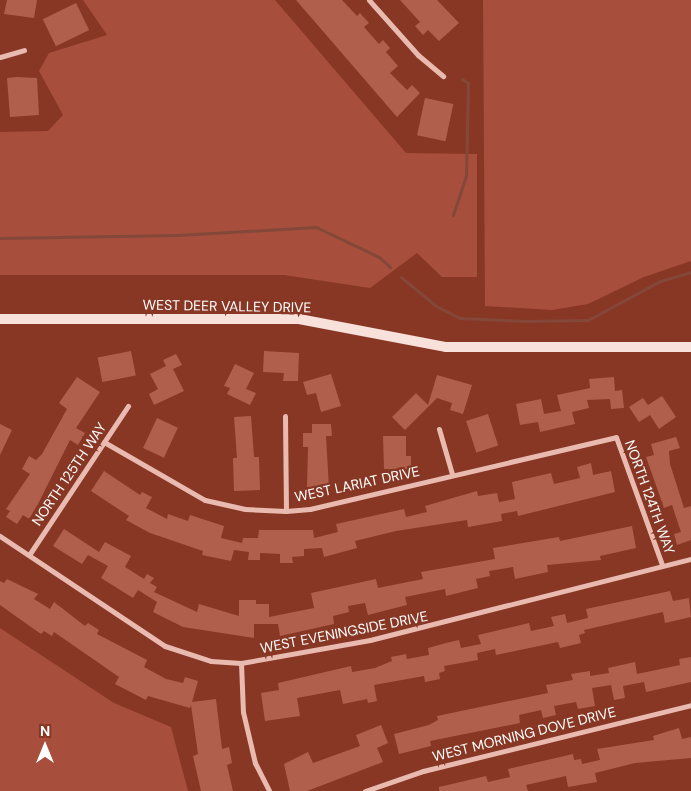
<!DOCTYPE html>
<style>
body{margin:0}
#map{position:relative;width:691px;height:791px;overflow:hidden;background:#883724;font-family:"DM Sans",sans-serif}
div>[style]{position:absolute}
.green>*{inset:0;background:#a74e3c}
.stream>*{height:3px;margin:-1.5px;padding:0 1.5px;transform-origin:1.5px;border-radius:1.5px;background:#83483a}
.building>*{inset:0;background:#b05f4d;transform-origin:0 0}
.street>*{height:5px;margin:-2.5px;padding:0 2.5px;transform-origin:2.5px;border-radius:2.5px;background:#e9bab0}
.secondary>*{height:10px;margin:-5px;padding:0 5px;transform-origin:5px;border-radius:5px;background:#f8e0db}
span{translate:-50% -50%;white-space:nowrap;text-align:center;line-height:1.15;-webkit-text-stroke:4.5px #883724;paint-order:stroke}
.street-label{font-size:14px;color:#fff}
.north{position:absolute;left:20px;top:721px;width:50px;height:50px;-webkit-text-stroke:4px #883724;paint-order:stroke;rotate:0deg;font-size:14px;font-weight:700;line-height:20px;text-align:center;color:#fff}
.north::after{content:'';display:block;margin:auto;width:18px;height:22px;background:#fff;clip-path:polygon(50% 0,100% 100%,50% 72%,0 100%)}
</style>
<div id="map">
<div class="green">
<i style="clip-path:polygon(83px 0,275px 0,406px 153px,477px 154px,477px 277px,442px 277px,417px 253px,370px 288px,284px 275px,0 275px,0 132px,48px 131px,63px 115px,39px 71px,49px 53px,107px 35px)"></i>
<i style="clip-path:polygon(483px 0,691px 0,691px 261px,644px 277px,588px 304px,552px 310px,485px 306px)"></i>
<i style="clip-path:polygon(0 628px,114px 703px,171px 727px,188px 791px,0 791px)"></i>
</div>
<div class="stream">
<i style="left:453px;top:215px;width:41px;rotate:-71.6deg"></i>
<i style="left:466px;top:176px;width:93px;rotate:-88.8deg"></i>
<i style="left:468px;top:83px;width:7px;rotate:-146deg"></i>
<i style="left:0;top:238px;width:178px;rotate:-1deg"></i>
<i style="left:178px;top:235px;width:138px;rotate:-3.3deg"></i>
<i style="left:316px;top:227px;width:70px;rotate:25.5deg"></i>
<i style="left:379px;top:257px;width:15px;rotate:42deg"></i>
<i style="left:401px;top:277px;width:45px;rotate:39.6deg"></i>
<i style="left:436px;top:306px;width:27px;rotate:27deg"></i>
<i style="left:460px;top:318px;width:66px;rotate:2.6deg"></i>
<i style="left:526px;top:321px;width:62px;rotate:-0.9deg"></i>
<i style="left:588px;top:320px;width:82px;rotate:-28.4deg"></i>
<i style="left:660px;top:281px;width:32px;rotate:-16deg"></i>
</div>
<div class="building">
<i style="clip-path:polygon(7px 0,37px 0,34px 18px,4px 14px)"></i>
<i style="clip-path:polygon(296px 0,342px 0,357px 16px,360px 13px,369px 23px,364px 27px,379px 44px,383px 40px,390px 48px,386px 52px,398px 66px,390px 73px,407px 90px,412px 85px,420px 93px,397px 117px)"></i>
<i style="clip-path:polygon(400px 0,437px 0,459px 23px,439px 41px,428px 30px,423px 35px,415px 26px,420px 22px)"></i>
<i style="left:76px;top:3px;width:30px;height:37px;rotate:64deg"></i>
<i style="clip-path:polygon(17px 77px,37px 78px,39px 115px,10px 117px,7px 78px)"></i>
<i style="left:425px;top:98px;width:29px;height:38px;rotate:12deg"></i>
<i style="left:131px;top:351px;width:25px;height:34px;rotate:79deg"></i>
<i style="clip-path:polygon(264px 351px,299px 353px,298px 381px,283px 381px,284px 373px,263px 372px)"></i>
<i style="clip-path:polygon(176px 354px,182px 365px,173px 369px,184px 391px,154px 405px,149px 394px,158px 389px,150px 374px,166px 366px,163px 360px)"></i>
<i style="clip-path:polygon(235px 364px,254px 373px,246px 389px,256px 393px,250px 405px,227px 394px,230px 388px,224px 386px)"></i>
<i style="clip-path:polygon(331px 374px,341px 406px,321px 412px,316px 393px,307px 395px,303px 382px)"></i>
<i style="clip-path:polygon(437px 375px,472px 385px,463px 414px,450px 410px,452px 403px,437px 398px,405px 430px,392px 417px,416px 393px,428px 405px)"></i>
<i style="clip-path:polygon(77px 377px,100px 392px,76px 428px,85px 433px,78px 445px,70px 440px,38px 504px,29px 519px,23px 515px,17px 524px,6px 517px,10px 511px,6px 509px,30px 474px,22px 469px,29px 456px,36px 460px,42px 454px,67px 409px,59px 403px)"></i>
<i style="clip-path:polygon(614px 377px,615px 391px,622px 390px,624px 408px,611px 409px,610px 399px,587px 400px,589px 408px,572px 412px,575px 424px,540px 432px,538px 422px,520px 425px,516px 404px,541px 399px,544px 414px,561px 411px,557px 395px,590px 388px,589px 379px)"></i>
<i style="clip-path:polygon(662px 396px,676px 417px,659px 429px,650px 415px,639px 422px,629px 407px,643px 398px,648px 405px)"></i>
<i style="left:488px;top:414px;width:33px;height:23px;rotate:72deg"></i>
<i style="clip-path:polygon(251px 416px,254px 457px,259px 457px,260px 490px,234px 491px,233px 458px,237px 458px,234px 417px)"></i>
<i style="left:157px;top:418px;width:23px;height:33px;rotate:25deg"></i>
<i style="clip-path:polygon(0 424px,12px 430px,0 455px)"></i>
<i style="clip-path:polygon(312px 424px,331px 424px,332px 436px,326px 436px,329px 488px,307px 488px,308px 447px,303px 447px,303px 433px,312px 433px)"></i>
<i style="clip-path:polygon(383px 436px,406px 436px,406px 456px,411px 456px,411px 469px,384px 469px)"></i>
<i style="clip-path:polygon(676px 437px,680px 448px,669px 451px,670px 464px,684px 508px,691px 506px,691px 540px,677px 545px,674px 534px,681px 532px,672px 505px,664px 508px,646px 457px,654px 455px,651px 444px)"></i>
<i style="clip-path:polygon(591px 463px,593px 475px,611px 471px,615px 492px,518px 516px,517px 511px,501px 514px,502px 521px,468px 527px,467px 520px,396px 531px,355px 541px,357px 548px,324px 557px,322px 548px,304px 549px,304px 556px,292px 557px,293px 563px,280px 563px,280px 554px,260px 553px,260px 560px,248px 560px,249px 552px,234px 550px,231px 561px,202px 555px,203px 551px,150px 533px,126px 520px,129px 516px,91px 491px,104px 471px,140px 495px,142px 492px,152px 497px,146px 508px,167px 519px,168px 514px,188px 521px,190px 515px,224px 526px,221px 538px,242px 543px,243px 538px,258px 538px,259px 530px,313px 530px,314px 538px,338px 532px,336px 524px,404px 509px,406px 517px,427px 512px,425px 506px,477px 491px,478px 496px,497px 493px,499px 502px,515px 499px,512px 482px,551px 473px,554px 484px,580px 478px,577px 467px)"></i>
<i style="clip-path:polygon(632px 526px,636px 548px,600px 556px,601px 560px,547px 565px,548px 572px,515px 579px,513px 567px,489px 571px,490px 576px,476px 579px,478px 588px,446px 596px,445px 589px,405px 597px,407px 605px,368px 615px,365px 603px,348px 606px,349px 612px,333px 616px,334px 624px,280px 636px,278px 624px,254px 624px,254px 638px,183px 627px,153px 612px,157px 602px,138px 590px,133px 598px,101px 578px,108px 566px,88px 555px,82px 564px,53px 546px,64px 529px,99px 552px,105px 542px,131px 556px,125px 567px,144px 579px,147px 574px,154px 578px,150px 583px,157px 587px,154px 592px,197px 612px,199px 604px,239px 616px,239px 600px,256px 600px,256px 604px,269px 604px,269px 617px,314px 608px,311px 593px,376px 579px,378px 588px,423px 579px,421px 572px,495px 559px,493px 548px,559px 537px,560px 541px)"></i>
<i style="clip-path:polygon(7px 579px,38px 594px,34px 599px,50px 609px,54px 602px,85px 626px,88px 623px,99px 630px,97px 634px,147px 660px,144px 667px,166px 679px,183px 683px,185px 677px,198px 681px,192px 702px,216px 699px,222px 749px,229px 747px,232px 763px,227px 765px,233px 791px,201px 791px,193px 756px,198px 754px,191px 705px,190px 708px,148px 696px,146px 700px,115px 684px,119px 677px,54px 632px,52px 636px,44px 631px,41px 634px,31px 627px,0 605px,0 581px,4px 583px)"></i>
<i style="clip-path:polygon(670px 591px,673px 601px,689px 598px,691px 617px,665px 623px,663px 612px,584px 630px,585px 633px,579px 635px,581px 643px,560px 648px,558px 642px,496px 655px,495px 649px,477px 653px,478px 660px,444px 666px,445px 671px,439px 673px,440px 679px,425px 682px,424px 676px,374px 685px,377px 701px,368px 703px,367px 699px,343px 704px,340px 690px,297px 698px,300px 716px,265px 721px,261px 693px,279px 690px,278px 683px,351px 666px,352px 672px,375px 668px,392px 661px,391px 657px,406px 654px,407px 659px,429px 655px,428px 648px,446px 643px,459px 640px,461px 648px,481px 644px,478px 635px,529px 623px,531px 631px,554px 626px,551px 617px,565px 614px,567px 623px,588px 618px,586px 609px)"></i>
<i style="clip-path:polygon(691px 657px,691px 682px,646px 692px,644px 682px,623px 686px,625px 698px,614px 700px,611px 685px,592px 688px,595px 706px,578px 709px,576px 702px,554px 706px,556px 715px,543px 718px,541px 710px,519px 715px,520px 723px,430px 741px,431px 746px,399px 754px,394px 734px,429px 725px,438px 720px,437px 716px,548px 693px,546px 685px,573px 680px,571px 674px,590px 671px,590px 676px,609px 673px,608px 668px,635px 662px,637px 674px,680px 665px,679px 659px)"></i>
<i style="clip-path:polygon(381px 725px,388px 743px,377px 748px,383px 762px,307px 791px,290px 791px,284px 764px,308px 752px,313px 763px,360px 746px,356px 735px)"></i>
<i style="clip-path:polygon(679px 728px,682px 739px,691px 737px,691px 758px,635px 763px,595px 773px,597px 782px,568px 787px,566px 776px,526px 785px,528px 791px,439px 791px,439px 787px,486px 776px,488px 782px,510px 777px,508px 769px,573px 754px,574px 760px,581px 759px,582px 764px,600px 760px,597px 749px,654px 740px,653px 736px)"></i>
</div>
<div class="street">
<i style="left:369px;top:0;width:74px;rotate:48.3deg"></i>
<i style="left:418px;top:55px;width:33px;rotate:40deg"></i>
<i style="left:0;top:57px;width:25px;rotate:-16deg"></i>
<i style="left:285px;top:416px;width:95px;rotate:89.4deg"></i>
<i style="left:439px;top:429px;width:47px;rotate:73.9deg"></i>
<i style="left:104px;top:442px;width:116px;rotate:29.9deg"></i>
<i style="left:205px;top:500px;width:41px;rotate:12.7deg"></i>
<i style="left:245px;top:509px;width:41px;rotate:2.8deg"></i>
<i style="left:286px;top:511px;width:24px;rotate:-5deg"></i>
<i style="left:310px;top:509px;width:314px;rotate:-13.2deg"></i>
<i style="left:616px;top:437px;width:136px;rotate:70.2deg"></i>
<i style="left:0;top:536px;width:198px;rotate:33.7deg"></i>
<i style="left:165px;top:646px;width:48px;rotate:18.1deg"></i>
<i style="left:211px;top:661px;width:30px;rotate:4deg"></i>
<i style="left:241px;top:663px;width:131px;rotate:-10.1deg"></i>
<i style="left:370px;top:640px;width:331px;rotate:-14.2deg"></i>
<i style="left:29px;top:555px;width:179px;rotate:-56.4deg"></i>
<i style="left:241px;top:663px;width:49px;rotate:87.7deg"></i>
<i style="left:243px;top:712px;width:52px;rotate:76.8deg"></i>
<i style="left:255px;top:763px;width:31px;rotate:63deg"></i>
<i style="left:365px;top:791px;width:61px;rotate:-19deg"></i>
<i style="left:423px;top:771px;width:276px;rotate:-13.8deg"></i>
</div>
<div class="secondary">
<i style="left:0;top:319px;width:299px"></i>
<i style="left:299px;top:319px;width:150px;rotate:10.8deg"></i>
<i style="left:446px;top:347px;width:245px"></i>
</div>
<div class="street-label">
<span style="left:227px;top:306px;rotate:1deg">WEST DEER VALLEY DRIVE</span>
<span style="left:69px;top:474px;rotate:-56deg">NORTH 125TH WAY</span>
<span style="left:357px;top:484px;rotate:-12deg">WEST LARIAT DRIVE</span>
<span style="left:650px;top:497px;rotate:70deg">NORTH 124TH WAY</span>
<span style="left:344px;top:632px;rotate:-11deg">WEST EVENINGSIDE DRIVE</span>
<span style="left:524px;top:734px;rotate:-14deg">WEST MORNING DOVE DRIVE</span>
</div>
<div class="north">N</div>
</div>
